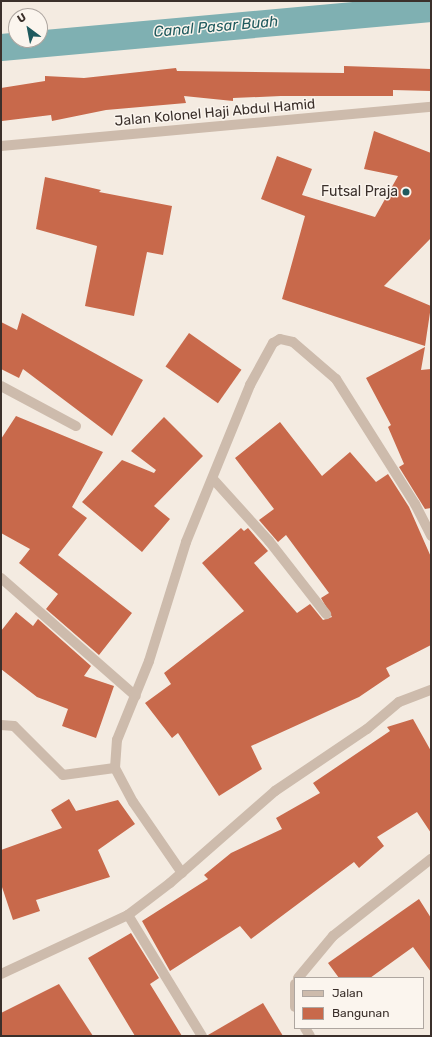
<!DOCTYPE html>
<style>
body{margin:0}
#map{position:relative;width:432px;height:1037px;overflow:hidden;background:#f4ebe1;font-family:Rubik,sans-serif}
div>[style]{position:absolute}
.canal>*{height:27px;margin:-13.5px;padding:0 13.5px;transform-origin:13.5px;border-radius:13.5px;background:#7fb0b2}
.building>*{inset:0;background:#c8694b;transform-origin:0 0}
.street>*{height:10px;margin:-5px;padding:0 5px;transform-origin:5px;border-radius:5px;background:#cdbbac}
.dots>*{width:11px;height:11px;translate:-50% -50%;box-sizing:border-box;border:2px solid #fbf5ee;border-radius:50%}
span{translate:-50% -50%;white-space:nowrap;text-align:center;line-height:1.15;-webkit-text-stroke:3px #fbf5ee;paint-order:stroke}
.street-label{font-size:14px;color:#3b302b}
.poi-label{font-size:14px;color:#3b302b}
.right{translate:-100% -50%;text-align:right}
.water-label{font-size:15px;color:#1f5a5e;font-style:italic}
.frame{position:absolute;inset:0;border:2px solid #3b302b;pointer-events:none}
.legend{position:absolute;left:294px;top:977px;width:130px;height:52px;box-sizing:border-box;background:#fbf5ee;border:1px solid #aea6a0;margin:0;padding:5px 7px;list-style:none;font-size:12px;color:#3b302b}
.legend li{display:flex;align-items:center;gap:8px;height:20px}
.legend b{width:20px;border:1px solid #aea6a0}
.north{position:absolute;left:8px;top:8px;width:40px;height:40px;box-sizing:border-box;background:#fbf5ee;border:1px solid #aea6a0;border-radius:50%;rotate:328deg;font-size:11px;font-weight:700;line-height:16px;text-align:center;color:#3b302b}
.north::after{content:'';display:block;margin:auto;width:14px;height:18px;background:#1f5a5e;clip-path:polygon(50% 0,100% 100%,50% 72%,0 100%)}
</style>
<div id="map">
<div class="canal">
<i style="left:1px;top:47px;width:432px;rotate:-5.2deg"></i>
</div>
<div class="building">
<i style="clip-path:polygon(344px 66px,431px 69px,431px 91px,393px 90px,393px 96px,281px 96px,233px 98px,233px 101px,184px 96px,186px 103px,106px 110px,52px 121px,51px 115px,2px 121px,1px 88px,45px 81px,45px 76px,84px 78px,176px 68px,177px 71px,344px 73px)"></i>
<i style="clip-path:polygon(374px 131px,431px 153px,431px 238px,384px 286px,431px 306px,425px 346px,282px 299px,305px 216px,261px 199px,277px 156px,312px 169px,302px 195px,375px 217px,398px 176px,364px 169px)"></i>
<i style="clip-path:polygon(45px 177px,101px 190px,99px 192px,172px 206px,163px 255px,147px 252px,134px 316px,85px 306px,97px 246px,36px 229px)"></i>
<i style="clip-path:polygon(22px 313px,143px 380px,112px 436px,23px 369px,19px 378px,1px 369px,1px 322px,17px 330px)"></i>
<i style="left:189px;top:333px;width:64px;height:41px;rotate:35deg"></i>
<i style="clip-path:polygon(425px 347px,421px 370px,431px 369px,431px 508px,425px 509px,399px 467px,404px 464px,388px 427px,391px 425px,366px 378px)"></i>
<i style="clip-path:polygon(16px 416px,103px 452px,72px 507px,87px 518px,58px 555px,132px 613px,99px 655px,46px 609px,58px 594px,19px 563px,30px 549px,1px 533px,1px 439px)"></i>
<i style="clip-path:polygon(164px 417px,203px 456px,154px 506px,170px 519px,142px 552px,82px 502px,122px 460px,154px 473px,156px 470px,131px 451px)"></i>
<i style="clip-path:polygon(280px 422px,322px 476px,350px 452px,376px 482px,388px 474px,409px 507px,431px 557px,431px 645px,386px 668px,390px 676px,359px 697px,251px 746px,262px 769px,219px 796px,178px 733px,172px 738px,145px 703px,171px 684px,164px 673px,244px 611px,202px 563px,241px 528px,244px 531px,248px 528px,268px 551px,254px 563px,297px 613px,310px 604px,323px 620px,332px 617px,321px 598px,329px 593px,286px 535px,278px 542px,259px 520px,274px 509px,235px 458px)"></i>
<i style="clip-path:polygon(16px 612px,33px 626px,38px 619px,91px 666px,84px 676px,114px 686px,96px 738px,62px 726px,68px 709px,37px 697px,1px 669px,1px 631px)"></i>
<i style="clip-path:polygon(413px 719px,431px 751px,431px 833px,417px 812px,377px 837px,384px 846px,359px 868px,354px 862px,251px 939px,240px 926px,170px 971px,142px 921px,208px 879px,204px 875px,231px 853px,282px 829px,276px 818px,320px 793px,313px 783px,390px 731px,387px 727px)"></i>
<i style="clip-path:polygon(69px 799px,76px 811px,118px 800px,135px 824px,98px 850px,110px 877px,36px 900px,40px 911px,13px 920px,1px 884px,1px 850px,62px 828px,51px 810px)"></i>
<i style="clip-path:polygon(419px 899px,431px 918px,431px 972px,413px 947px,370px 978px,339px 978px,328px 963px)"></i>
<i style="clip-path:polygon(131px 933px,159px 978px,150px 984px,182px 1036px,135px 1036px,88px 958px)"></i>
<i style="clip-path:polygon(59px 984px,93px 1036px,1px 1036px,1px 1013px)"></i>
<i style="clip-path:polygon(263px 1003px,283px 1036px,208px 1036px,208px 1035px)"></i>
</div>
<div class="street">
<i style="left:1px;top:146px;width:432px;rotate:-5.2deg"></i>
<i style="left:1px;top:386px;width:85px;rotate:28.1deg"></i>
<i style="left:213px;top:479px;width:84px;rotate:47.9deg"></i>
<i style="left:269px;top:541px;width:93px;rotate:52deg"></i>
<i style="left:1px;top:578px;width:179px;rotate:41.2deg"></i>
<i style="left:1px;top:725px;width:13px;rotate:4deg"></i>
<i style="left:14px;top:726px;width:69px;rotate:45deg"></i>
<i style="left:63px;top:775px;width:52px;rotate:-7.7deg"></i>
<i style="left:182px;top:873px;width:86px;rotate:-124.6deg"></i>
<i style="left:133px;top:802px;width:38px;rotate:-118deg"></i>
<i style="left:115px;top:768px;width:28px;rotate:-86deg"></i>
<i style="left:117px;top:740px;width:85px;rotate:-67.9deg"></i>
<i style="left:149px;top:661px;width:125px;rotate:-72.7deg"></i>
<i style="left:186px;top:542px;width:170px;rotate:-67.8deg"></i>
<i style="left:250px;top:385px;width:48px;rotate:-61.3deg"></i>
<i style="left:273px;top:343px;width:8px;rotate:-30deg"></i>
<i style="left:280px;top:339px;width:13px;rotate:13deg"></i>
<i style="left:293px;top:342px;width:57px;rotate:40.7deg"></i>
<i style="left:336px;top:379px;width:148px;rotate:57.7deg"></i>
<i style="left:415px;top:504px;width:36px;rotate:63deg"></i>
<i style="left:128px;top:915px;width:142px;rotate:58.6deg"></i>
<i style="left:1px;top:974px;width:140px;rotate:-24.9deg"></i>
<i style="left:128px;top:915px;width:53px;rotate:-37.3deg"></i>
<i style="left:170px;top:883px;width:140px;rotate:-41.2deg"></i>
<i style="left:275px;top:791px;width:111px;rotate:-34deg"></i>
<i style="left:367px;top:729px;width:42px;rotate:-40.2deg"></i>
<i style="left:399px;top:702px;width:34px;rotate:-21deg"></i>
<i style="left:298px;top:978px;width:55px;rotate:-50.2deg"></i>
<i style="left:333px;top:936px;width:125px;rotate:-38.2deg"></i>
<i style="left:295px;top:984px;width:23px;rotate:90deg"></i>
<i style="left:305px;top:1028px;width:9px;rotate:58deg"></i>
</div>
<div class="dots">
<i style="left:406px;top:192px;background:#1f5a5e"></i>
</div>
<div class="street-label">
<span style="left:215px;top:113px;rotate:-5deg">Jalan Kolonel Haji Abdul Hamid</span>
</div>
<div class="poi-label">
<span class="right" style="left:398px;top:192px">Futsal Praja</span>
</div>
<div class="water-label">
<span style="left:216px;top:27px;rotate:-5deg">Canal Pasar Buah</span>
</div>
<div class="frame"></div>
<ul class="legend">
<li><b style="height:5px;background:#cdbbac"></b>Jalan</li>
<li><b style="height:11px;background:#c8694b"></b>Bangunan</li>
</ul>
<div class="north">U</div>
</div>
